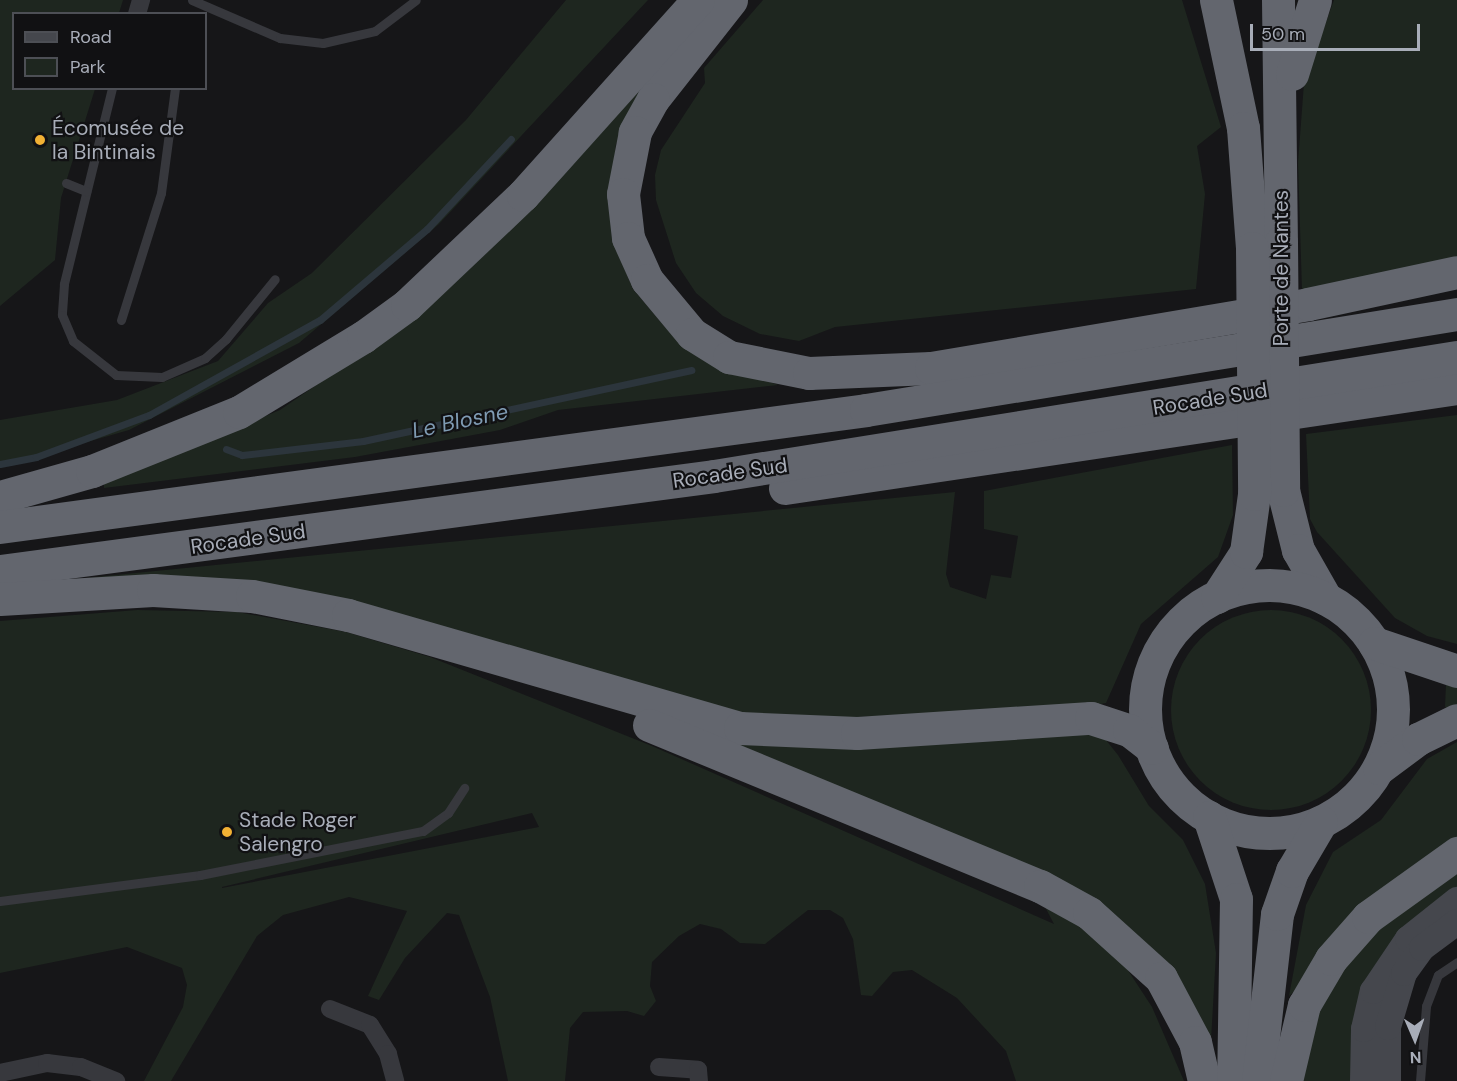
<!DOCTYPE html>
<meta charset="utf-8">
<style>
body{margin:0}
#map{position:relative;width:1457px;height:1081px;overflow:hidden;background:#161618;font-family:"DM Sans",sans-serif}
div>[style]{position:absolute}
.green>*{inset:0;background:#1e261f}
.round{border-radius:50%}
.stream>*{height:7px;margin:-3.5px;padding:0 3.5px;transform-origin:3.5px;border-radius:3.5px;background:#2c353c}
.lane>*{height:9px;margin:-4.5px;padding:0 4.5px;transform-origin:4.5px;border-radius:4.5px;background:#37383d}
.street>*{height:18px;margin:-9px;padding:0 9px;transform-origin:9px;border-radius:9px;background:#37383d}
.secondary>*{height:26px;margin:-13px;padding:0 13px;transform-origin:13px;border-radius:13px;background:#45474d}
.highway>*{height:33px;margin:-16.5px;padding:0 16.5px;transform-origin:16.5px;border-radius:16.5px;background:#63666e}
.highway>.ring{margin:-16.5px;padding:0;box-sizing:content-box;background:none;border:33px solid #63666e;border-radius:50%}
.highway-bridge>*{height:33px;margin:-16.5px;padding:0 16.5px;transform-origin:16.5px;border-radius:16.5px;background:#63666e}
.dots>*{width:16px;height:16px;translate:-50% -50%;box-sizing:border-box;border:3px solid #111113;border-radius:50%}
span{translate:-50% -50%;white-space:nowrap;text-align:center;line-height:1.15;-webkit-text-stroke:4.5px #111113;paint-order:stroke}
.poi-label{font-size:21px;color:#a8adb8}
.left{translate:0 -50%;text-align:left}
.street-label{font-size:21px;color:#a8adb8}
.water-label{font-size:22px;color:#7f9bb3;font-style:italic}
.legend{position:absolute;left:12px;top:12px;width:195px;height:78px;box-sizing:border-box;background:#111113;border:2px solid #4d4f55;margin:0;padding:8px 10px;list-style:none;font-size:18px;color:#a8adb8}
.legend li{display:flex;align-items:center;gap:12px;height:30px}
.legend b{width:30px;border:2px solid #4d4f55}
.north{position:absolute;left:1385px;top:1009px;width:60px;height:60px;-webkit-text-stroke:4px #111113;paint-order:stroke;rotate:178deg;font-size:16px;font-weight:700;line-height:24px;text-align:center;color:#a8adb8}
.north::after{content:'';display:block;margin:auto;width:21px;height:27px;background:#a8adb8;clip-path:polygon(50% 0,100% 100%,50% 72%,0 100%)}
.scale{position:absolute;left:1250px;top:24px;width:170px;height:27px;box-sizing:border-box;border:3px solid #a8adb8;border-top:0;padding-left:8px;font-size:18px;line-height:21px;white-space:nowrap;color:#a8adb8;-webkit-text-stroke:4px #111113;paint-order:stroke}
</style>
<div id="map">
<div class="green">
<i style="clip-path:polygon(0 0,123px 0,119px 13px,14px 14px,14px 88px,95px 89px,61px 198px,55px 260px,0 306px)"></i>
<i style="clip-path:polygon(566px 0,648px 0,439px 224px,299px 343px,129px 430px,0 467px,0 420px,117px 400px,218px 361px,268px 303px,312px 273px,466px 120px)"></i>
<i style="clip-path:polygon(763px 0,1182px 0,1221px 127px,1197px 146px,1205px 194px,1196px 289px,835px 327px,799px 341px,760px 334px,723px 316px,696px 293px,676px 263px,656px 200px,655px 175px,661px 150px,705px 83px,704px 68px)"></i>
<i style="clip-path:polygon(1334px 0,1457px 0,1457px 257px,1302px 290px,1298px 163px,1304px 83px)"></i>
<i style="clip-path:polygon(640px 86px,645px 88px,616px 144px,610px 196px,612px 239px,633px 289px,665px 327px,717px 363px,778px 385px,558px 410px,500px 430px,355px 457px,104px 488px,104px 482px,280px 410px,395px 331px,484px 255px)"></i>
<i style="clip-path:polygon(1457px 415px,1457px 644px,1427px 636px,1395px 618px,1317px 532px,1310px 519px,1306px 434px)"></i>
<i style="clip-path:polygon(1232px 445px,1233px 515px,1218px 557px,1141px 624px,1106px 703px,1090px 706px,771px 721px,329px 600px,75px 579px,955px 492px,946px 574px,950px 587px,986px 599px,991px 575px,1011px 578px,1018px 536px,984px 529px,984px 491px)"></i>
<i class="round" style="left:1171px;top:610px;width:200px;height:200px"></i>
<i style="clip-path:polygon(evenodd,137px 610px,237px 612px,346px 632px,430px 657px,652px 746px,1054px 924px,1043px 903px,1112px 946px,1152px 1007px,1184px 1081px,1016px 1081px,1006px 1051px,957px 998px,912px 970px,893px 972px,872px 996px,861px 995px,853px 939px,843px 918px,830px 910px,808px 910px,765px 944px,740px 943px,721px 929px,700px 924px,679px 936px,652px 962px,650px 986px,656px 1001px,644px 1016px,627px 1011px,583px 1012px,570px 1028px,565px 1081px,508px 1081px,490px 997px,459px 915px,447px 913px,405px 958px,379px 1000px,368px 996px,407px 911px,349px 897px,283px 915px,257px 936px,171px 1081px,144px 1081px,183px 1007px,187px 985px,182px 968px,127px 947px,0 973px,0 621px,137px 610px,532px 813px,539px 827px,222px 888px,222px 887px,532px 813px)"></i>
<i style="clip-path:polygon(1446px 684px,1457px 685px,1457px 711px,1445px 707px)"></i>
<i style="clip-path:polygon(1082px 730px,1102px 735px,1118px 755px,1149px 806px,1183px 840px,1205px 884px,1216px 953px,1210px 1058px,1143px 941px,730px 742px)"></i>
<i style="clip-path:polygon(1457px 742px,1457px 842px,1289px 996px,1306px 905px,1333px 852px,1381px 820px,1427px 759px)"></i>
<i style="clip-path:polygon(1457px 861px,1457px 891px,1354px 1081px,1291px 1081px,1340px 960px)"></i>
</div>
<div class="stream">
<i style="left:226px;top:449px;width:17px;rotate:21deg"></i>
<i style="left:242px;top:455px;width:122px;rotate:-6.6deg"></i>
<i style="left:363px;top:441px;width:336px;rotate:-12.2deg"></i>
<i style="left:0;top:464px;width:37px;rotate:-11deg"></i>
<i style="left:36px;top:457px;width:121px;rotate:-20.4deg"></i>
<i style="left:149px;top:415px;width:196px;rotate:-29.1deg"></i>
<i style="left:320px;top:320px;width:140px;rotate:-40.4deg"></i>
<i style="left:427px;top:229px;width:123px;rotate:-47deg"></i>
</div>
<div class="lane">
<i style="left:192px;top:0;width:96px;rotate:23.4deg"></i>
<i style="left:280px;top:38px;width:43px;rotate:6.6deg"></i>
<i style="left:323px;top:43px;width:53px;rotate:-13deg"></i>
<i style="left:375px;top:31px;width:51px;rotate:-37.1deg"></i>
<i style="left:112px;top:88px;width:202px;rotate:103.8deg"></i>
<i style="left:64px;top:284px;width:31px;rotate:94deg"></i>
<i style="left:62px;top:315px;width:28px;rotate:67deg"></i>
<i style="left:73px;top:341px;width:55px;rotate:38.3deg"></i>
<i style="left:116px;top:375px;width:46px;rotate:2.5deg"></i>
<i style="left:162px;top:377px;width:47px;rotate:-23.8deg"></i>
<i style="left:205px;top:358px;width:28px;rotate:-42deg"></i>
<i style="left:226px;top:339px;width:77px;rotate:-50.8deg"></i>
<i style="left:66px;top:183px;width:22px;rotate:22deg"></i>
<i style="left:121px;top:320px;width:133px;rotate:-72.5deg"></i>
<i style="left:161px;top:193px;width:106px;rotate:-82.4deg"></i>
<i style="left:0;top:901px;width:202px;rotate:-7.4deg"></i>
<i style="left:200px;top:875px;width:227px;rotate:-11.2deg"></i>
<i style="left:423px;top:831px;width:31px;rotate:-36deg"></i>
<i style="left:448px;top:813px;width:30px;rotate:-57deg"></i>
<i style="left:1420px;top:1081px;width:75px;rotate:-85.4deg"></i>
<i style="left:1426px;top:1006px;width:33px;rotate:-69deg"></i>
<i style="left:1438px;top:975px;width:23px;rotate:-34deg"></i>
</div>
<div class="street">
<i style="left:137px;top:14px;width:15px;rotate:-74deg"></i>
<i style="left:330px;top:1009px;width:43px;rotate:21.8deg"></i>
<i style="left:370px;top:1025px;width:34px;rotate:58deg"></i>
<i style="left:388px;top:1054px;width:28px;rotate:75deg"></i>
<i style="left:659px;top:1067px;width:39px;rotate:4deg"></i>
<i style="left:698px;top:1070px;width:11px;rotate:85deg"></i>
<i style="left:0;top:1073px;width:48px;rotate:-12deg"></i>
<i style="left:47px;top:1063px;width:34px;rotate:7deg"></i>
<i style="left:81px;top:1067px;width:38px;rotate:22deg"></i>
</div>
<div class="secondary">
<i style="left:1363px;top:1081px;width:52px;rotate:-88.9deg"></i>
<i style="left:1364px;top:1029px;width:39px;rotate:-77deg"></i>
<i style="left:1373px;top:991px;width:63px;rotate:-56.1deg"></i>
<i style="left:1408px;top:939px;width:63px;rotate:-38.5deg"></i>
<i style="left:1388px;top:1081px;width:54px;rotate:-90deg"></i>
<i style="left:1388px;top:1027px;width:56px;rotate:-73.5deg"></i>
<i style="left:1404px;top:973px;width:31px;rotate:-54deg"></i>
<i style="left:1422px;top:948px;width:44px;rotate:-36.6deg"></i>
</div>
<div class="highway">
<i style="left:731px;top:0;width:126px;rotate:128.2deg"></i>
<i style="left:653px;top:99px;width:38px;rotate:119deg"></i>
<i style="left:635px;top:132px;width:63px;rotate:101deg"></i>
<i style="left:623px;top:194px;width:44px;rotate:83.5deg"></i>
<i style="left:628px;top:238px;width:46px;rotate:65.7deg"></i>
<i style="left:647px;top:280px;width:70px;rotate:50.2deg"></i>
<i style="left:692px;top:334px;width:44px;rotate:31.9deg"></i>
<i style="left:729px;top:357px;width:82px;rotate:11.3deg"></i>
<i style="left:809px;top:373px;width:122px;rotate:-2.3deg"></i>
<i style="left:931px;top:368px;width:382px;rotate:-9.6deg"></i>
<i style="left:1308px;top:304px;width:152px;rotate:-12.1deg"></i>
<i style="left:1216px;top:0;width:131px;rotate:78.1deg"></i>
<i style="left:1243px;top:128px;width:120px;rotate:85.7deg"></i>
<i style="left:1278px;top:0;width:242px;rotate:89.3deg"></i>
<i style="left:1292px;top:74px;width:77px;rotate:-72.7deg"></i>
<i style="left:785px;top:488px;width:679px;rotate:-8.46deg"></i>
<i style="left:1283px;top:490px;width:62px;rotate:76deg"></i>
<i style="left:1298px;top:550px;width:56px;rotate:60.3deg"></i>
<i style="left:0;top:497px;width:96px;rotate:-15.8deg"></i>
<i style="left:92px;top:471px;width:158px;rotate:-21.9deg"></i>
<i style="left:239px;top:412px;width:145px;rotate:-31.2deg"></i>
<i style="left:363px;top:337px;width:54px;rotate:-36deg"></i>
<i style="left:407px;top:305px;width:160px;rotate:-43.5deg"></i>
<i style="left:523px;top:195px;width:262px;rotate:-48.1deg"></i>
<i style="left:0;top:527px;width:874px;rotate:-7.69deg"></i>
<i style="left:866px;top:410px;width:599px;rotate:-9.23deg"></i>
<i style="left:0;top:571px;width:720px;rotate:-7.58deg"></i>
<i style="left:714px;top:476px;width:752px;rotate:-9.1deg"></i>
<i class="ring" style="left:1145px;top:585px;width:215px;height:215px"></i>
<i style="left:1217px;top:597px;width:54px;rotate:-57.2deg"></i>
<i style="left:1246px;top:552px;width:59px;rotate:-82.1deg"></i>
<i style="left:0;top:599px;width:153px;rotate:-3.4deg"></i>
<i style="left:153px;top:590px;width:99px;rotate:3.5deg"></i>
<i style="left:252px;top:596px;width:98px;rotate:11.2deg"></i>
<i style="left:348px;top:615px;width:408px;rotate:16.1deg"></i>
<i style="left:740px;top:728px;width:117px;rotate:2.4deg"></i>
<i style="left:857px;top:733px;width:234px;rotate:-3.7deg"></i>
<i style="left:1091px;top:718px;width:40px;rotate:18deg"></i>
<i style="left:1129px;top:730px;width:29px;rotate:38deg"></i>
<i style="left:1374px;top:643px;width:88px;rotate:18.6deg"></i>
<i style="left:649px;top:725px;width:423px;rotate:22.4deg"></i>
<i style="left:1040px;top:886px;width:56px;rotate:28.9deg"></i>
<i style="left:1089px;top:913px;width:97px;rotate:42.1deg"></i>
<i style="left:1161px;top:978px;width:72px;rotate:62deg"></i>
<i style="left:1195px;top:1042px;width:40px;rotate:77deg"></i>
<i style="left:1379px;top:768px;width:49px;rotate:-36.6deg"></i>
<i style="left:1418px;top:739px;width:43px;rotate:-26deg"></i>
<i style="left:1209px;top:817px;width:86px;rotate:71.8deg"></i>
<i style="left:1236px;top:899px;width:182px;rotate:90.9deg"></i>
<i style="left:1258px;top:1081px;width:168px;rotate:-83.5deg"></i>
<i style="left:1277px;top:914px;width:46px;rotate:-70.8deg"></i>
<i style="left:1292px;top:871px;width:57px;rotate:-59.4deg"></i>
<i style="left:1286px;top:1081px;width:78px;rotate:-76.7deg"></i>
<i style="left:1304px;top:1005px;width:53px;rotate:-59.6deg"></i>
<i style="left:1331px;top:959px;width:56px;rotate:-48.6deg"></i>
<i style="left:1368px;top:917px;width:110px;rotate:-35.7deg"></i>
</div>
<div class="highway-bridge">
<i style="left:1281px;top:242px;width:248px;rotate:89.5deg"></i>
<i style="left:1252px;top:248px;width:246px;rotate:89.5deg"></i>
</div>
<div class="dots">
<i style="left:40px;top:140px;background:#f2b134"></i>
<i style="left:227px;top:832px;background:#f2b134"></i>
</div>
<div class="poi-label">
<span class="left" style="left:52px;top:140px">Écomusée de<br>la Bintinais</span>
<span class="left" style="left:239px;top:832px">Stade Roger<br>Salengro</span>
</div>
<div class="street-label">
<span style="left:1281px;top:268px;rotate:-90deg">Porte de Nantes</span>
<span style="left:1210px;top:399px;rotate:-9deg">Rocade Sud</span>
<span style="left:730px;top:473px;rotate:-8deg">Rocade Sud</span>
<span style="left:248px;top:539px;rotate:-8deg">Rocade Sud</span>
</div>
<div class="water-label">
<span style="left:460px;top:421px;rotate:-12deg">Le Blosne</span>
</div>
<ul class="legend">
<li><b style="height:8px;background:#45474d"></b>Road</li>
<li><b style="height:16px;background:#1e261f"></b>Park</li>
</ul>
<div class="north">N</div>
<div class="scale">50 m</div>
</div>
